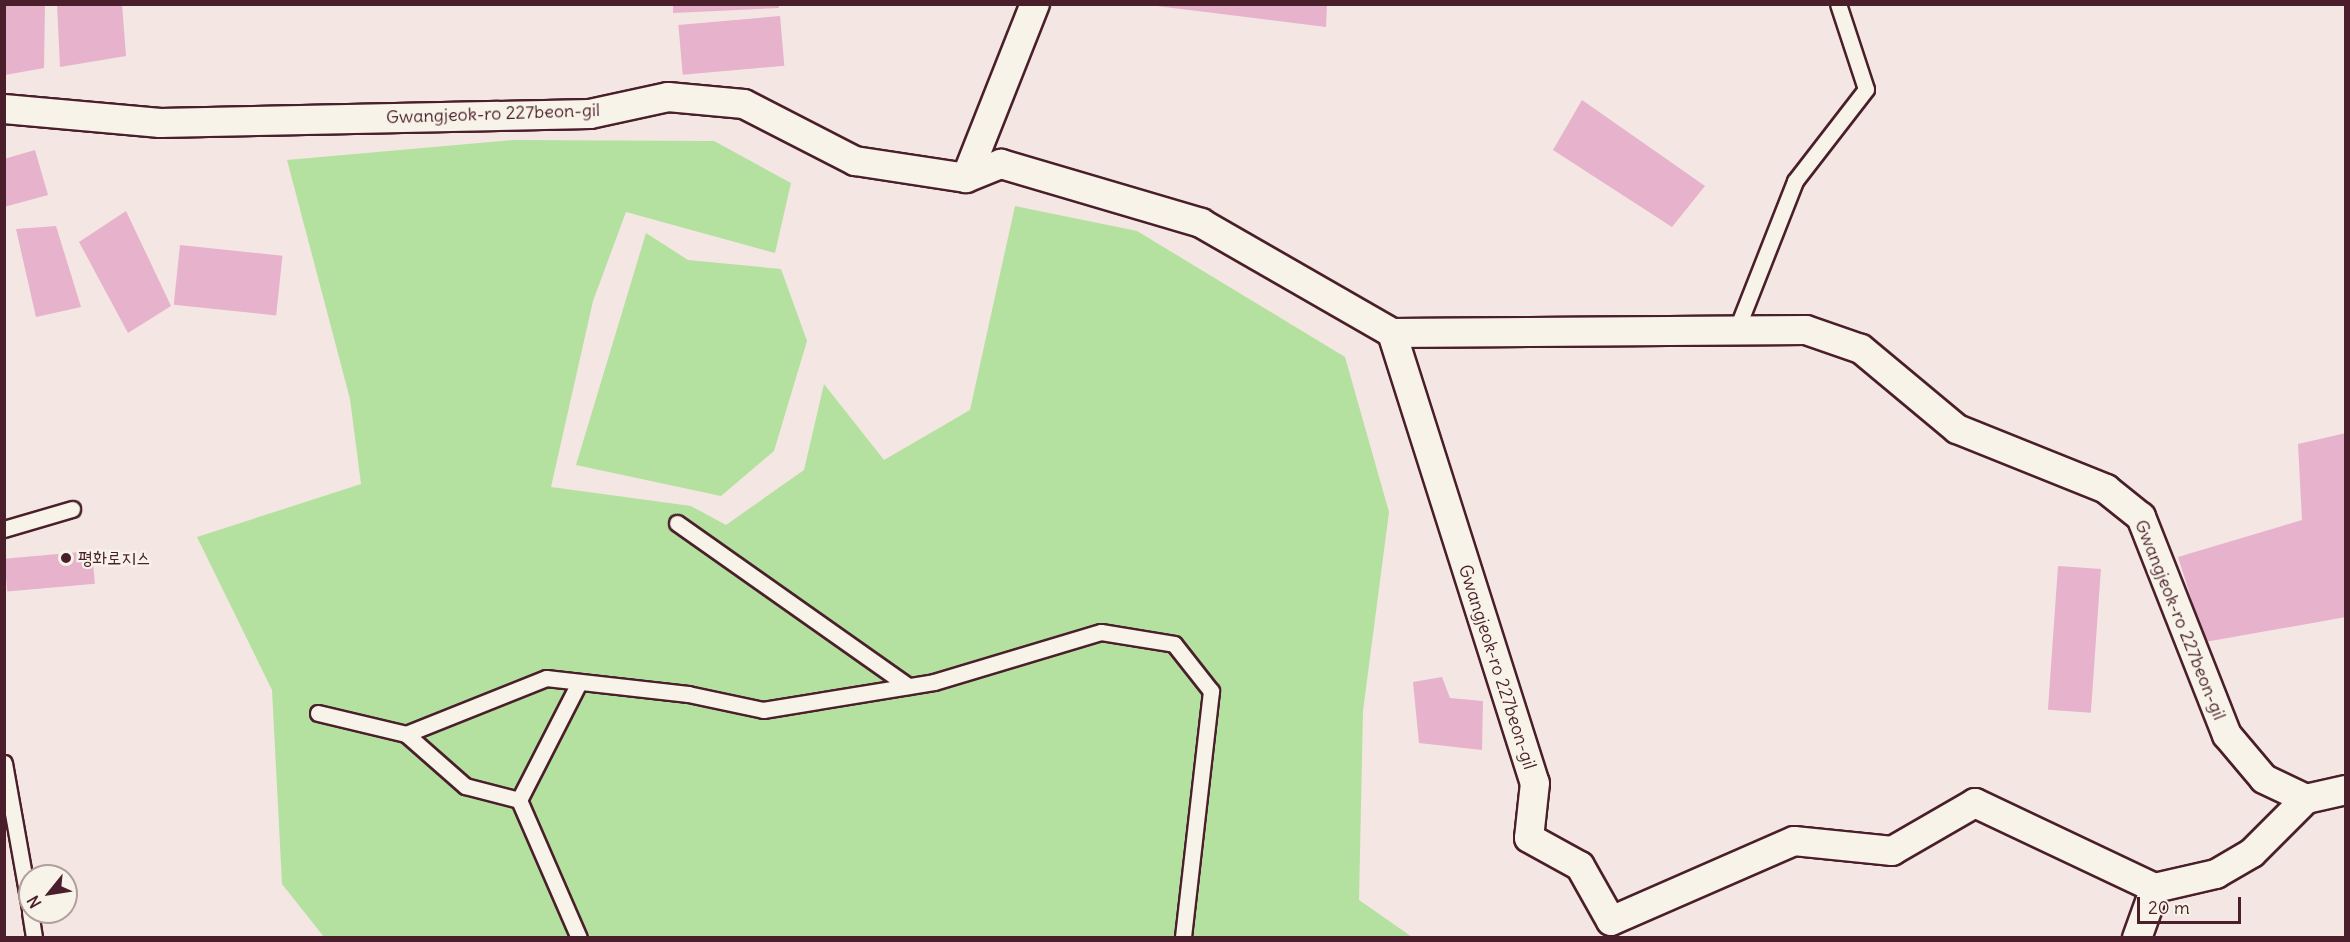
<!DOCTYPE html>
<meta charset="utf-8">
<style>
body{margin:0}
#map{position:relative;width:2350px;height:942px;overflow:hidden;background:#f4e6e2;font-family:Delius,"Poor Story",sans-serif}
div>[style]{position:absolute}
.green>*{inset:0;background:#b4e19f}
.building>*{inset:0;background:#e6b2cc;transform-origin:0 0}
.roads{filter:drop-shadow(2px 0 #4a1f2b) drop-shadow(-2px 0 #4a1f2b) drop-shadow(0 2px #4a1f2b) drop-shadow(0 -2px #4a1f2b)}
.lane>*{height:15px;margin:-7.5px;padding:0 7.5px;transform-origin:7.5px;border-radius:7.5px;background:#f7f3e8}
.street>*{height:28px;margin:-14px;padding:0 14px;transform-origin:14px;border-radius:14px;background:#f7f3e8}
.dots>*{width:16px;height:16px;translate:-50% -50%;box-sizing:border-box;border:3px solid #f7f3e8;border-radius:50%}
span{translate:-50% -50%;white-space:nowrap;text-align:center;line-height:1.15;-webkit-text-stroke:4.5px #f7f3e8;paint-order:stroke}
.street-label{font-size:18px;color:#4a1f2b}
.poi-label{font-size:18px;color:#4a1f2b}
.left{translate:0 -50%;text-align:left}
.frame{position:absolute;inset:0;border:6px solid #4a1f2b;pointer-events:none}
.north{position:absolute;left:18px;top:864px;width:60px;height:60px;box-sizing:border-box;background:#f7f3e8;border:2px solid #b29e9c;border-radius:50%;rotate:240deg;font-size:16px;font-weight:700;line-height:24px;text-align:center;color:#4a1f2b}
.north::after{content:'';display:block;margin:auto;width:21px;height:27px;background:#4a1f2b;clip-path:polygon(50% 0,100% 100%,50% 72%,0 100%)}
.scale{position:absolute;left:2137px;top:897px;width:104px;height:27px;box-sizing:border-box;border:3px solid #4a1f2b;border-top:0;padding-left:8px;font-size:18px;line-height:21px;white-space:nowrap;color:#4a1f2b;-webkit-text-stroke:4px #f7f3e8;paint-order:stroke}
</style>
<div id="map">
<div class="green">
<i style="clip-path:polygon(513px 140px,714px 141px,791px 183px,775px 253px,626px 212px,593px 301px,551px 487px,691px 506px,726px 525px,804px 470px,824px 384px,884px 460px,970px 410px,1015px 206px,1137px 231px,1345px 357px,1389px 512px,1363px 711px,1359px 900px,1412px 937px,324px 937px,282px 884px,272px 690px,197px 537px,361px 484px,350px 399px,287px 160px)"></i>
<i style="clip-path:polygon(646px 233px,688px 260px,781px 269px,807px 341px,774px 451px,721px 496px,576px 465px)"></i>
</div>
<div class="building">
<i style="clip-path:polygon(4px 4px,45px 4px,44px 68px,5px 75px)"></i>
<i style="clip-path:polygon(57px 4px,122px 4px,126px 56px,60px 67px)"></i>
<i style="clip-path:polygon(673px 4px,778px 4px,779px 8px,673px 13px)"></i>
<i style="clip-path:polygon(1327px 4px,1326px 27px,1157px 6px,1158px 4px)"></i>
<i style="left:780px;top:16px;width:50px;height:102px;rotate:85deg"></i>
<i style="clip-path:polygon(1582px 100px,1705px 186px,1672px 227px,1553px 150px)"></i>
<i style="clip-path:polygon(35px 150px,48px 195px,4px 207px,4px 159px)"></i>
<i style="clip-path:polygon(126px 211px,171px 306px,128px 333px,79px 242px)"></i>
<i style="clip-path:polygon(56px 226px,81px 307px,36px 317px,16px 229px)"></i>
<i style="left:180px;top:245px;width:103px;height:60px;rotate:6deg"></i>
<i style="clip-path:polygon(2346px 433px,2346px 617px,2205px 642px,2178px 557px,2302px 520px,2298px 444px)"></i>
<i style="left:92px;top:551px;width:33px;height:88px;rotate:85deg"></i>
<i style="left:2058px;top:566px;width:43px;height:144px;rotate:4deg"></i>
<i style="clip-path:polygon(1442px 677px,1450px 698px,1483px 701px,1482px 750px,1419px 743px,1413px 682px)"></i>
</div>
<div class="roads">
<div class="lane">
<i style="left:1736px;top:331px;width:161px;rotate:-68.5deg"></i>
<i style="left:1795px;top:181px;width:116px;rotate:-52.3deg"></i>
<i style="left:1866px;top:89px;width:89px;rotate:-108.2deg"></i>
<i style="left:677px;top:523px;width:283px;rotate:35.2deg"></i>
<i style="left:4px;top:529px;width:71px;rotate:-16.4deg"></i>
<i style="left:318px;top:713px;width:90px;rotate:13.4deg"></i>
<i style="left:406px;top:734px;width:151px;rotate:-21.8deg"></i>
<i style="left:546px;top:678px;width:143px;rotate:6.4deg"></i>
<i style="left:688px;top:694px;width:77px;rotate:12deg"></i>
<i style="left:763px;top:710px;width:173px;rotate:-9.3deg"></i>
<i style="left:934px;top:682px;width:174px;rotate:-16.7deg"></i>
<i style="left:1101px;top:632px;width:74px;rotate:9.3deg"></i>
<i style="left:1174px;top:644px;width:60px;rotate:51.8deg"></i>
<i style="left:1211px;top:691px;width:249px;rotate:96.5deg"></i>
<i style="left:406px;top:734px;width:79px;rotate:41.4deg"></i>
<i style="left:465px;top:786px;width:56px;rotate:14.5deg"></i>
<i style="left:519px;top:800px;width:150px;rotate:66.5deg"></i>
<i style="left:4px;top:763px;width:148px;rotate:79.9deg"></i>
<i style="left:519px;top:800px;width:131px;rotate:-62.9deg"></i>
<i style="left:30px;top:912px;width:26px;rotate:81deg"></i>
</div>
<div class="street">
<i style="left:4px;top:109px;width:157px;rotate:5.1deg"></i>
<i style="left:160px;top:123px;width:430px;rotate:-1.2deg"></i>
<i style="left:590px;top:114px;width:80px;rotate:-12.3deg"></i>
<i style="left:668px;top:97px;width:76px;rotate:5.3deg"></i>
<i style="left:744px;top:104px;width:125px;rotate:27.2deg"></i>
<i style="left:855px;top:161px;width:112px;rotate:8.7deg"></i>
<i style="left:966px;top:178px;width:38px;rotate:-22deg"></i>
<i style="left:1001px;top:164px;width:209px;rotate:16.4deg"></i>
<i style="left:1201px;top:223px;width:220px;rotate:29.9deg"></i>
<i style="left:1392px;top:333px;width:414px;rotate:-0.4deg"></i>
<i style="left:1806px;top:330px;width:58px;rotate:19.1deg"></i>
<i style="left:1861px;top:349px;width:125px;rotate:39.8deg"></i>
<i style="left:1957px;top:429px;width:161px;rotate:21.9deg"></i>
<i style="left:2106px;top:489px;width:45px;rotate:38.7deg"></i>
<i style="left:2141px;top:517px;width:234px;rotate:68.5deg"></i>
<i style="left:2227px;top:735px;width:57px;rotate:49.9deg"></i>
<i style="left:2264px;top:779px;width:47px;rotate:25.5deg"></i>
<i style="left:2306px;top:799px;width:41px;rotate:-12.7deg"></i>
<i style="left:966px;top:178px;width:187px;rotate:-68.4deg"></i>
<i style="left:1392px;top:333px;width:472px;rotate:72.4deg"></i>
<i style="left:1535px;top:783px;width:55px;rotate:96.2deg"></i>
<i style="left:1529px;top:838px;width:58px;rotate:28.8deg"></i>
<i style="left:1580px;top:866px;width:63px;rotate:60.6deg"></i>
<i style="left:1611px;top:921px;width:200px;rotate:-23.6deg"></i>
<i style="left:1794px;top:841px;width:99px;rotate:5.8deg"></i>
<i style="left:1892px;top:851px;width:96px;rotate:-30deg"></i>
<i style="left:1975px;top:803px;width:199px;rotate:25.3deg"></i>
<i style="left:2155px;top:888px;width:63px;rotate:-12.9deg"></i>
<i style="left:2216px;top:874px;width:42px;rotate:-30.3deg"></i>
<i style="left:2252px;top:853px;width:76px;rotate:-45deg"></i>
<i style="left:2137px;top:938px;width:53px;rotate:-70.2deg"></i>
</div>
</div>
<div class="dots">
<i style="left:66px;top:558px;background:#4a1f2b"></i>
</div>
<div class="street-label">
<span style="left:493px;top:114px;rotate:-2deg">Gwangjeok-ro 227beon-gil</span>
<span style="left:2180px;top:620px;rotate:68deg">Gwangjeok-ro 227beon-gil</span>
<span style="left:1497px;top:667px;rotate:72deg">Gwangjeok-ro 227beon-gil</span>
</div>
<div class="poi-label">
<span class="left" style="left:78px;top:558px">평화로지스</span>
</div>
<div class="frame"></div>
<div class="north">N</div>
<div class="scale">20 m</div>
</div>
